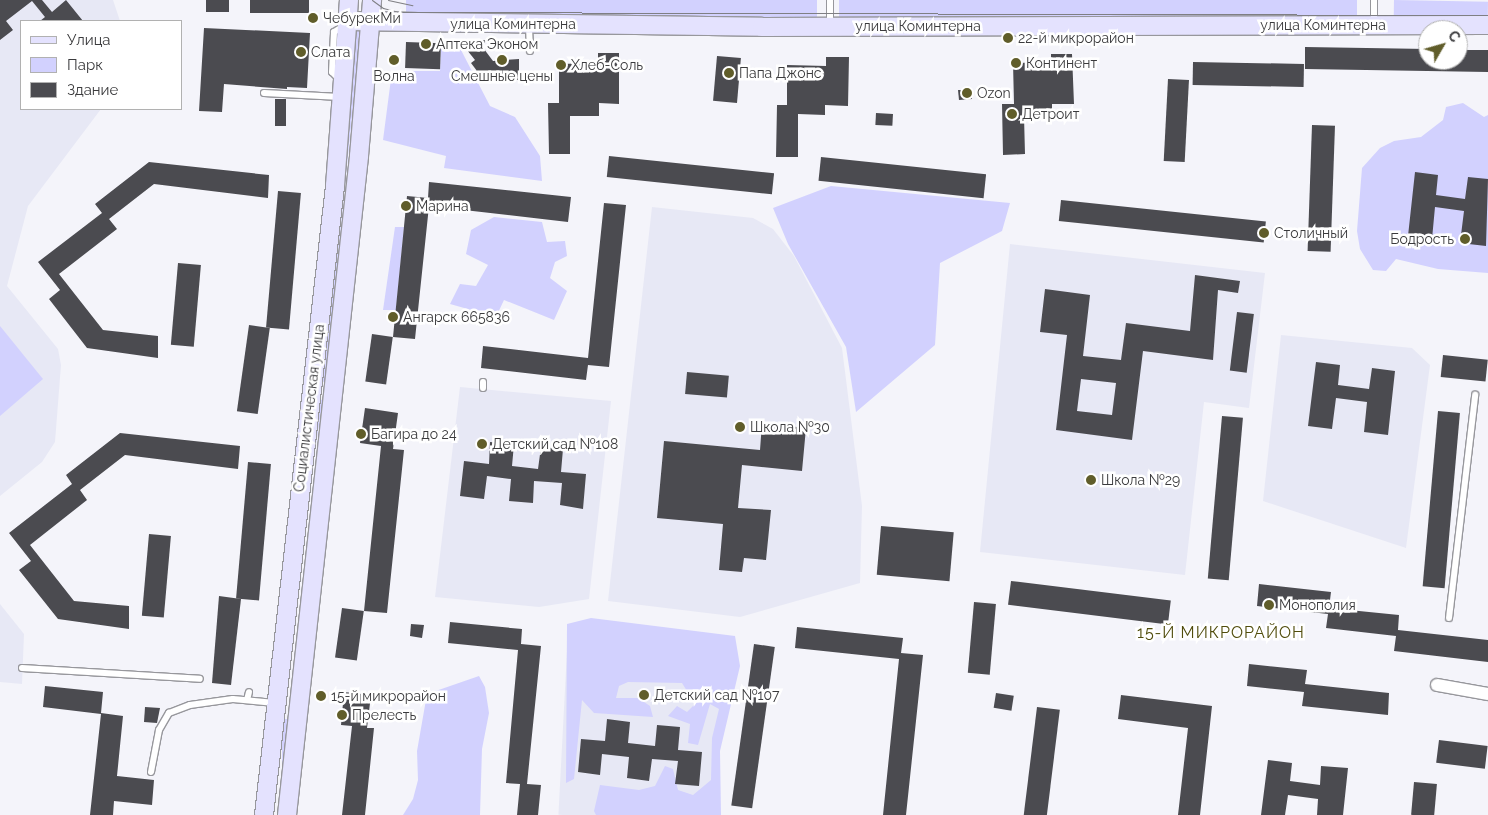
<!DOCTYPE html>
<meta charset="utf-8">
<style>
body{margin:0}
#map{position:relative;width:1488px;height:815px;overflow:hidden;background:#f4f4fa;font-family:Raleway,sans-serif}
div>[style]{position:absolute}
.built>*{inset:0;background:#e7e8f5;transform-origin:0 0}
.green>*{inset:0;background:#d2d1fe;transform-origin:0 0}
.building>*{inset:0;background:#4b4b50;transform-origin:0 0}
.roads{filter:drop-shadow(1px 0 #97979c) drop-shadow(-1px 0 #97979c) drop-shadow(0 1px #97979c) drop-shadow(0 -1px #97979c)}
.lane>*{height:6px;margin:-3px;padding:0 3px;transform-origin:3px;border-radius:3px;background:#fff}
.street>*{height:12px;margin:-6px;padding:0 6px;transform-origin:6px;border-radius:6px;background:#fff}
.secondary>*{height:18px;margin:-9px;padding:0 9px;transform-origin:9px;border-radius:9px;background:#e4e2fe}
.tram>*{height:1px;margin:-0.5px;padding:0 0.5px;transform-origin:0.5px;border-radius:0.5px;background:#7f7f83}
.dots>*{width:14px;height:14px;translate:-50% -50%;box-sizing:border-box;border:2px solid #fff;border-radius:50%}
span{translate:-50% -50%;white-space:nowrap;text-align:center;line-height:1.15;-webkit-text-stroke:5px #fff;paint-order:stroke}
.poi-label{font-size:14px;color:#3b3b3d}
.left{translate:0 -50%;text-align:left}
.right{translate:-100% -50%;text-align:right}
.street-label{font-size:14px;color:#3b3b3d}
.quarter-label{font-size:16px;color:#504c0c;letter-spacing:1px}
.legend{position:absolute;left:20px;top:20px;width:162px;height:90px;box-sizing:border-box;background:#fff;border:1px solid #b1b1b1;margin:0;padding:6px 9px;list-style:none;font-size:15px;color:#3b3b3d}
.legend li{display:flex;align-items:center;gap:10px;height:25px}
.legend b{width:25px;border:1px solid #b1b1b1}
.north{position:absolute;left:1418px;top:20px;width:50px;height:50px;box-sizing:border-box;background:#fff;border:1px solid #b1b1b1;border-radius:50%;rotate:52deg;font-size:14px;font-weight:700;line-height:20px;text-align:center;color:#3b3b3d}
.north::after{content:'';display:block;margin:auto;width:18px;height:22px;background:#605d2a;clip-path:polygon(50% 0,100% 100%,50% 72%,0 100%)}
</style>
<div id="map">
<div class="built">
<i style="clip-path:polygon(0 0,113px 0,120px 21px,21px 21px,21px 109px,101px 109px,28px 206px,7px 286px,58px 349px,61px 365px,55px 442px,42px 462px,0 496px)"></i>
<i style="clip-path:polygon(652px 207px,753px 218px,773px 229px,794px 256px,842px 348px,862px 506px,860px 583px,740px 617px,608px 601px)"></i>
<i style="clip-path:polygon(1010px 244px,1265px 273px,1249px 408px,1204px 402px,1185px 575px,980px 552px)"></i>
<i style="clip-path:polygon(1281px 335px,1412px 348px,1430px 365px,1406px 548px,1263px 501px)"></i>
<i style="clip-path:polygon(460px 387px,611px 401px,589px 599px,539px 607px,435px 597px)"></i>
<i style="clip-path:polygon(0 604px,24px 634px,22px 684px,0 682px)"></i>
<i style="left:568px;top:632px;width:158px;height:183px;rotate:3deg"></i>
</div>
<div class="green">
<i style="left:406px;top:0;width:411px;height:18px"></i>
<i style="left:839px;top:0;width:518px;height:17px"></i>
<i style="left:1394px;top:0;width:94px;height:19px;rotate:1deg"></i>
<i style="clip-path:polygon(350px 28px,361px 28px,325px 382px,318px 381px)"></i>
<i style="clip-path:polygon(441px 49px,461px 50px,490px 106px,515px 117px,540px 156px,542px 181px,444px 168px,446px 156px,383px 140px,392px 71px,440px 71px)"></i>
<i style="clip-path:polygon(1463px 103px,1484px 117px,1488px 115px,1488px 273px,1438px 269px,1396px 259px,1386px 271px,1373px 270px,1360px 249px,1357px 231px,1362px 168px,1380px 148px,1394px 141px,1421px 137px,1443px 120px,1446px 107px)"></i>
<i style="clip-path:polygon(831px 186px,1010px 203px,1002px 231px,940px 263px,935px 345px,856px 412px,846px 347px,788px 244px,773px 208px)"></i>
<i style="clip-path:polygon(494px 217px,542px 222px,547px 242px,565px 241px,567px 256px,555px 262px,550px 278px,567px 291px,554px 320px,504px 300px,496px 317px,450px 304px,460px 284px,476px 286px,488px 265px,466px 254px,471px 230px)"></i>
<i style="clip-path:polygon(395px 227px,404px 227px,396px 310px,383px 310px)"></i>
<i style="clip-path:polygon(0 326px,43px 379px,0 416px)"></i>
<i style="left:317px;top:399px;width:6px;height:303px;rotate:9deg"></i>
<i style="clip-path:polygon(591px 618px,735px 636px,740px 666px,720px 751px,721px 815px,596px 815px,594px 811px,600px 785px,639px 790px,655px 786px,665px 766px,673px 769px,678px 790px,693px 795px,711px 780px,712px 738px,719px 709px,710px 704px,698px 745px,688px 743px,690px 724px,668px 716px,677px 706px,687px 712px,695px 704px,682px 683px,628px 682px,619px 686px,616px 698px,638px 698px,650px 706px,653px 717px,594px 713px,582px 700px,574px 779px,566px 783px,567px 624px)"></i>
<i style="clip-path:polygon(479px 676px,485px 687px,489px 713px,482px 749px,480px 815px,403px 815px,413px 799px,418px 780px,417px 751px,427px 694px)"></i>
<i style="left:282px;top:719px;width:7px;height:97px"></i>
</div>
<div class="building">
<i style="clip-path:polygon(0 0,42px 0,52px 12px,66px 0,83px 21px,40px 21px,45px 17px,32px 1px,6px 21px,13px 30px,0 40px)"></i>
<i style="left:206px;top:0;width:23px;height:12px"></i>
<i style="left:250px;top:0;width:59px;height:13px"></i>
<i style="clip-path:polygon(204px 28px,310px 33px,307px 88px,287px 87px,287px 89px,224px 84px,222px 112px,199px 111px)"></i>
<i style="clip-path:polygon(459px 40px,488px 40px,481px 45px,493px 61px,519px 59px,519px 80px,483px 79px,471px 63px,475px 60px)"></i>
<i style="left:406px;top:42px;width:35px;height:26px;rotate:2deg"></i>
<i style="clip-path:polygon(1305px 47px,1428px 49px,1428px 60px,1458px 60px,1458px 50px,1488px 50px,1488px 72px,1305px 69px)"></i>
<i style="clip-path:polygon(598px 53px,619px 53px,619px 104px,599px 103px,599px 116px,570px 116px,570px 154px,549px 154px,548px 103px,559px 103px,559px 64px,598px 63px)"></i>
<i style="clip-path:polygon(1051px 54px,1072px 54px,1074px 104px,1052px 104px,1052px 116px,1024px 116px,1025px 154px,1003px 155px,1002px 104px,1014px 104px,1013px 63px,1051px 62px)"></i>
<i style="left:717px;top:56px;width:24px;height:45px;rotate:5deg"></i>
<i style="clip-path:polygon(826px 57px,849px 57px,848px 106px,825px 105px,825px 115px,798px 114px,798px 157px,776px 157px,777px 105px,787px 105px,787px 65px,826px 66px)"></i>
<i style="left:1193px;top:62px;width:111px;height:23px;rotate:1deg"></i>
<i style="left:1168px;top:79px;width:21px;height:82px;rotate:3deg"></i>
<i style="clip-path:polygon(958px 90px,972px 90px,972px 99px,959px 100px)"></i>
<i style="left:275px;top:99px;width:11px;height:27px"></i>
<i style="left:876px;top:113px;width:17px;height:12px;rotate:3deg"></i>
<i style="left:1312px;top:125px;width:23px;height:126px;rotate:2deg"></i>
<i style="left:609px;top:156px;width:166px;height:21px;rotate:6deg"></i>
<i style="left:821px;top:157px;width:166px;height:24px;rotate:6deg"></i>
<i style="clip-path:polygon(149px 162px,269px 175px,268px 198px,154px 184px,109px 219px,117px 229px,59px 274px,103px 330px,158px 336px,158px 358px,87px 348px,49px 299px,60px 290px,38px 262px,102px 213px,95px 204px)"></i>
<i style="clip-path:polygon(1415px 172px,1438px 175px,1436px 195px,1465px 199px,1468px 177px,1488px 179px,1486px 246px,1460px 243px,1464px 211px,1435px 207px,1432px 239px,1408px 236px)"></i>
<i style="clip-path:polygon(429px 182px,571px 197px,568px 222px,429px 206px,415px 339px,393px 337px,407px 196px,428px 198px)"></i>
<i style="left:278px;top:191px;width:23px;height:137px;rotate:5deg"></i>
<i style="left:1061px;top:200px;width:206px;height:21px;rotate:6deg"></i>
<i style="clip-path:polygon(604px 203px,626px 205px,609px 367px,588px 365px,586px 380px,481px 368px,483px 346px,588px 358px)"></i>
<i style="left:178px;top:263px;width:23px;height:82px;rotate:5deg"></i>
<i style="clip-path:polygon(evenodd,1195px 275px,1240px 281px,1238px 293px,1218px 290px,1213px 360px,1143px 351px,1132px 440px,1056px 430px,1067px 335px,1040px 332px,1045px 289px,1090px 295px,1083px 356px,1121px 360px,1126px 323px,1190px 331px,1195px 275px,1081px 379px,1116px 383px,1112px 415px,1077px 411px,1081px 379px)"></i>
<i style="left:1237px;top:312px;width:17px;height:59px;rotate:7deg"></i>
<i style="left:249px;top:325px;width:21px;height:87px;rotate:8deg"></i>
<i style="left:372px;top:334px;width:21px;height:48px;rotate:8deg"></i>
<i style="left:1443px;top:355px;width:45px;height:22px;rotate:6deg"></i>
<i style="clip-path:polygon(1316px 362px,1340px 365px,1338px 385px,1369px 389px,1372px 368px,1395px 371px,1388px 435px,1364px 432px,1367px 402px,1336px 398px,1332px 429px,1308px 426px)"></i>
<i style="left:687px;top:372px;width:42px;height:22px;rotate:5deg"></i>
<i style="clip-path:polygon(365px 408px,398px 413px,393px 449px,404px 450px,387px 613px,364px 611px,381px 446px,360px 443px)"></i>
<i style="left:1438px;top:411px;width:22px;height:176px;rotate:5deg"></i>
<i style="left:1222px;top:416px;width:21px;height:163px;rotate:5deg"></i>
<i style="clip-path:polygon(762px 423px,806px 428px,802px 471px,742px 465px,738px 508px,771px 510px,766px 560px,744px 558px,742px 572px,719px 570px,723px 524px,657px 518px,664px 441px,760px 450px)"></i>
<i style="clip-path:polygon(120px 433px,240px 446px,238px 469px,125px 455px,80px 490px,87px 500px,30px 545px,74px 601px,129px 606px,129px 629px,58px 619px,19px 570px,31px 561px,9px 533px,72px 484px,66px 475px)"></i>
<i style="clip-path:polygon(490px 442px,514px 444px,512px 466px,538px 469px,541px 447px,563px 449px,561px 472px,586px 474px,583px 509px,560px 505px,562px 483px,534px 481px,533px 503px,509px 501px,511px 479px,487px 476px,484px 499px,460px 496px,464px 461px,489px 464px)"></i>
<i style="left:248px;top:462px;width:23px;height:137px;rotate:5deg"></i>
<i style="left:881px;top:526px;width:73px;height:49px;rotate:5deg"></i>
<i style="left:149px;top:534px;width:22px;height:82px;rotate:5deg"></i>
<i style="left:1011px;top:581px;width:161px;height:24px;rotate:7deg"></i>
<i style="clip-path:polygon(1259px 584px,1331px 592px,1329px 608px,1399px 615px,1398px 630px,1488px 640px,1488px 662px,1394px 651px,1396px 636px,1326px 628px,1328px 614px,1257px 606px)"></i>
<i style="clip-path:polygon(219px 596px,241px 599px,231px 685px,212px 683px)"></i>
<i style="left:974px;top:602px;width:22px;height:71px;rotate:5deg"></i>
<i style="left:342px;top:608px;width:22px;height:50px;rotate:8deg"></i>
<i style="clip-path:polygon(450px 622px,522px 629px,521px 644px,541px 646px,527px 784px,541px 785px,538px 815px,517px 815px,520px 784px,506px 783px,518px 650px,448px 643px)"></i>
<i style="clip-path:polygon(411px 624px,424px 625px,422px 638px,410px 636px)"></i>
<i style="clip-path:polygon(797px 627px,903px 638px,901px 653px,923px 655px,906px 815px,883px 815px,899px 659px,795px 648px)"></i>
<i style="left:754px;top:644px;width:21px;height:163px;rotate:8deg"></i>
<i style="clip-path:polygon(1249px 664px,1307px 670px,1305px 684px,1389px 693px,1388px 715px,1302px 706px,1304px 692px,1247px 686px)"></i>
<i style="clip-path:polygon(45px 686px,103px 692px,101px 713px,123px 716px,117px 776px,154px 780px,152px 805px,114px 801px,113px 815px,90px 815px,101px 714px,43px 707px)"></i>
<i style="clip-path:polygon(344px 692px,371px 695px,367px 728px,374px 728px,365px 815px,342px 815px,352px 726px,341px 725px)"></i>
<i style="left:996px;top:693px;width:18px;height:15px;rotate:9deg"></i>
<i style="clip-path:polygon(1121px 695px,1212px 706px,1200px 815px,1178px 815px,1188px 728px,1118px 719px)"></i>
<i style="clip-path:polygon(145px 707px,160px 708px,157px 723px,144px 722px)"></i>
<i style="left:1037px;top:707px;width:23px;height:109px;rotate:7deg"></i>
<i style="clip-path:polygon(607px 719px,630px 722px,628px 743px,655px 746px,657px 725px,680px 727px,678px 750px,702px 752px,699px 786px,675px 784px,678px 761px,652px 759px,649px 781px,627px 778px,629px 757px,602px 754px,600px 775px,578px 772px,581px 739px,605px 741px)"></i>
<i style="left:1439px;top:740px;width:49px;height:23px;rotate:7deg"></i>
<i style="clip-path:polygon(1268px 760px,1292px 763px,1290px 781px,1320px 785px,1321px 766px,1348px 768px,1343px 815px,1317px 815px,1318px 799px,1288px 795px,1285px 815px,1261px 815px)"></i>
<i style="left:1414px;top:782px;width:23px;height:33px;rotate:5deg"></i>
</div>
<div class="roads">
<div class="lane">
<i style="left:830px;top:0;width:26px;rotate:90deg"></i>
<i style="left:1374px;top:24px;width:24px;rotate:-90deg"></i>
<i style="left:529px;top:25px;width:26px;rotate:88deg"></i>
<i style="left:340px;top:80px;width:11px;rotate:-135deg"></i>
<i style="left:332px;top:72px;width:40px;rotate:-87.1deg"></i>
<i style="left:334px;top:32px;width:12px;rotate:-31deg"></i>
<i style="left:264px;top:93px;width:76px;rotate:3deg"></i>
<i style="left:483px;top:382px;width:6px;rotate:90deg"></i>
<i style="left:1449px;top:618px;width:225px;rotate:-83.3deg"></i>
<i style="left:22px;top:668px;width:178px;rotate:3.5deg"></i>
<i style="left:247px;top:700px;width:8px;rotate:-76deg"></i>
<i style="left:151px;top:772px;width:43px;rotate:-79.2deg"></i>
<i style="left:159px;top:730px;width:20px;rotate:-60deg"></i>
<i style="left:169px;top:713px;width:22px;rotate:-21deg"></i>
<i style="left:190px;top:705px;width:43px;rotate:-7.9deg"></i>
<i style="left:233px;top:699px;width:42px;rotate:5.4deg"></i>
</div>
<div class="street">
<i style="left:1437px;top:685px;width:52px;rotate:10deg"></i>
</div>
<div class="secondary">
<i style="left:347px;top:21px;width:415px;rotate:0.8deg"></i>
<i style="left:762px;top:27px;width:726px;rotate:-0.16deg"></i>
<i style="left:264px;top:815px;width:633px;rotate:-83.56deg"></i>
<i style="left:335px;top:186px;width:187px;rotate:-85.7deg"></i>
<i style="left:287px;top:815px;width:663px;rotate:-83.76deg"></i>
<i style="left:359px;top:156px;width:157px;rotate:-85.2deg"></i>
</div>
</div>
<div class="tram">
<i style="left:372px;top:0;width:14px;rotate:36deg"></i>
<i style="left:383px;top:8px;width:16px;rotate:14deg"></i>
<i style="left:399px;top:12px;width:1089px;rotate:0.16deg"></i>
<i style="left:388px;top:0;width:25px;rotate:12deg"></i>
</div>
<div class="dots">
<i style="left:313px;top:18px;background:#605d2a"></i>
<i style="left:1008px;top:38px;background:#605d2a"></i>
<i style="left:426px;top:44px;background:#605d2a"></i>
<i style="left:301px;top:52px;background:#605d2a"></i>
<i style="left:394px;top:60px;background:#605d2a"></i>
<i style="left:502px;top:60px;background:#605d2a"></i>
<i style="left:1016px;top:63px;background:#605d2a"></i>
<i style="left:561px;top:65px;background:#605d2a"></i>
<i style="left:729px;top:73px;background:#605d2a"></i>
<i style="left:967px;top:93px;background:#605d2a"></i>
<i style="left:1012px;top:114px;background:#605d2a"></i>
<i style="left:406px;top:206px;background:#605d2a"></i>
<i style="left:1264px;top:233px;background:#605d2a"></i>
<i style="left:1465px;top:239px;background:#605d2a"></i>
<i style="left:393px;top:317px;background:#605d2a"></i>
<i style="left:740px;top:427px;background:#605d2a"></i>
<i style="left:361px;top:434px;background:#605d2a"></i>
<i style="left:482px;top:444px;background:#605d2a"></i>
<i style="left:1091px;top:480px;background:#605d2a"></i>
<i style="left:1269px;top:605px;background:#605d2a"></i>
<i style="left:644px;top:695px;background:#605d2a"></i>
<i style="left:321px;top:696px;background:#605d2a"></i>
<i style="left:342px;top:715px;background:#605d2a"></i>
</div>
<div class="poi-label">
<span class="left" style="left:323px;top:18px">ЧебурекМи</span>
<span class="left" style="left:1018px;top:38px">22-й микрорайон</span>
<span class="left" style="left:436px;top:44px">Аптека Эконом</span>
<span class="left" style="left:311px;top:52px">Слата</span>
<span class="left" style="left:1026px;top:63px">Континент</span>
<span class="left" style="left:571px;top:65px">Хлеб-Соль</span>
<span class="left" style="left:739px;top:73px">Папа Джонс</span>
<span style="left:394px;top:76px">Волна</span>
<span style="left:502px;top:76px">Смешные цены</span>
<span class="left" style="left:977px;top:93px">Ozon</span>
<span class="left" style="left:1022px;top:114px">Детроит</span>
<span class="left" style="left:416px;top:206px">Марина</span>
<span class="left" style="left:1274px;top:233px">Столичный</span>
<span class="right" style="left:1454px;top:239px">Бодрость</span>
<span class="left" style="left:403px;top:317px">Ангарск 665836</span>
<span class="left" style="left:750px;top:427px">Школа №30</span>
<span class="left" style="left:371px;top:434px">Багира до 24</span>
<span class="left" style="left:492px;top:444px">Детский сад №108</span>
<span class="left" style="left:1101px;top:480px">Школа №29</span>
<span class="left" style="left:1279px;top:605px">Монополия</span>
<span class="left" style="left:654px;top:695px">Детский сад №107</span>
<span class="left" style="left:331px;top:696px">15-й микрорайон</span>
<span class="left" style="left:352px;top:715px">Прелесть</span>
</div>
<div class="street-label">
<span style="left:513px;top:24px">улица Коминтерна</span>
<span style="left:1323px;top:25px">улица Коминтерна</span>
<span style="left:918px;top:26px">улица Коминтерна</span>
<span style="left:309px;top:408px;rotate:-83deg">Социалистическая улица</span>
</div>
<div class="quarter-label">
<span style="left:1221px;top:633px">15-Й МИКРОРАЙОН</span>
</div>
<ul class="legend">
<li><b style="height:6px;background:#e4e2fe"></b>Улица</li>
<li><b style="height:14px;background:#d2d1fe"></b>Парк</li>
<li><b style="height:14px;background:#4b4b50"></b>Здание</li>
</ul>
<div class="north">С</div>
</div>
